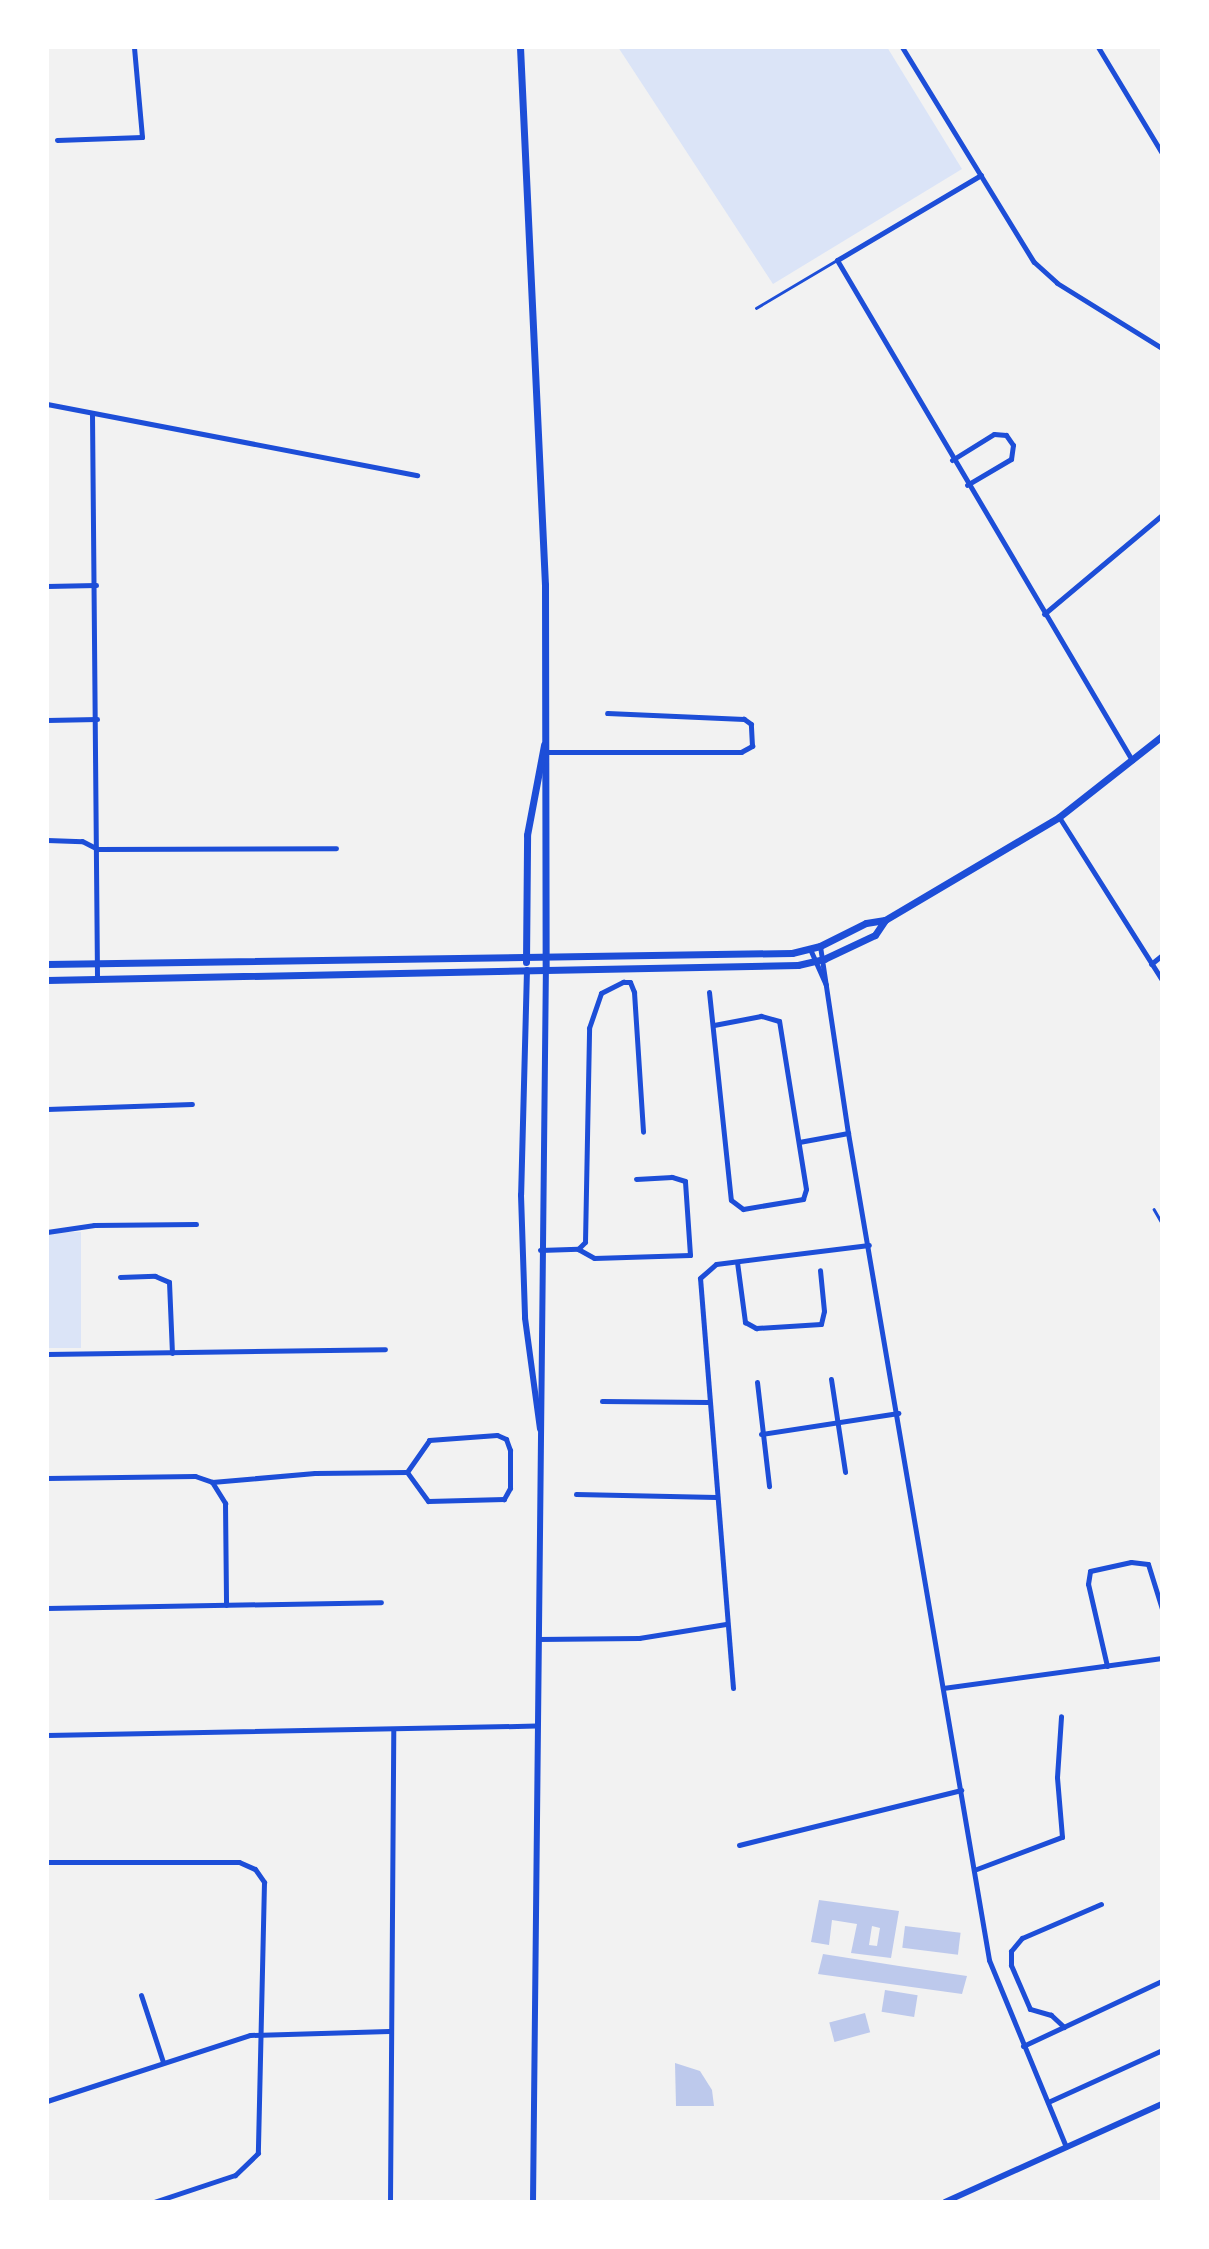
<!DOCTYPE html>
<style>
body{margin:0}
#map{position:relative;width:1209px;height:2249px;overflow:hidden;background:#f2f2f2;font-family:"Sofia Sans Condensed",sans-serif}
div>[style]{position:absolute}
.green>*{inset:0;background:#dbe4f7;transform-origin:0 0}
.building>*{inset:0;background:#bdc9ec;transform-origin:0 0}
.service>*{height:2.5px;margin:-1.25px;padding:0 1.25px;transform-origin:1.25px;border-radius:1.25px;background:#1d4ed8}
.minor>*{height:5px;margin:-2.5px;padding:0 2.5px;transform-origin:2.5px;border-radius:2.5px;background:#1d4ed8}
.tertiary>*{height:6px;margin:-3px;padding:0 3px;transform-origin:3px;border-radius:3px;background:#1d4ed8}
.secondary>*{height:7px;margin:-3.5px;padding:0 3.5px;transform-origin:3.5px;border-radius:3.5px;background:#1d4ed8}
span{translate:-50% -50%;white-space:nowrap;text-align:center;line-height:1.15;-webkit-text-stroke:5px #fff;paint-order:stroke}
.frame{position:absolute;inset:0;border:49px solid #fff;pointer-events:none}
</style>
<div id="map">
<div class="green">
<i style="clip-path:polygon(618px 47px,887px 47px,962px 169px,773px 284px)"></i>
<i style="left:81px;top:1232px;width:116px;height:35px;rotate:90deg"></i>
</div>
<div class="building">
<i style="clip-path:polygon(evenodd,819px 1900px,899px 1911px,891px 1958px,851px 1953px,857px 1924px,832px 1920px,829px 1945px,811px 1942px,819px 1900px,872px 1926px,880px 1928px,877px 1946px,869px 1945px,872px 1926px)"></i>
<i style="left:905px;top:1926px;width:56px;height:22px;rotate:7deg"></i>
<i style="clip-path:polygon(823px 1954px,899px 1966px,967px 1976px,962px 1994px,818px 1974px)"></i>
<i style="left:885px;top:1990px;width:33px;height:22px;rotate:9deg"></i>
<i style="left:865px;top:2013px;width:20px;height:37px;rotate:75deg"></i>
<i style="clip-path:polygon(675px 2063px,700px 2071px,712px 2090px,714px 2106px,676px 2106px)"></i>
</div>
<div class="service">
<i style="left:756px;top:308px;width:94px;rotate:-30.7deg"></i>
<i style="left:1154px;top:1209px;width:16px;rotate:60deg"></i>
</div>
<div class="minor">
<i style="left:902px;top:47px;width:252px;rotate:58.5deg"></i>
<i style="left:1034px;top:262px;width:31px;rotate:42deg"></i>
<i style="left:1057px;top:283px;width:123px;rotate:31.8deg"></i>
<i style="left:1098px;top:47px;width:124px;rotate:58.9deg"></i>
<i style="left:57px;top:140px;width:85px;rotate:-2deg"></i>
<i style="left:142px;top:137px;width:90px;rotate:-95.1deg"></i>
<i style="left:981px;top:175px;width:167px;rotate:149.4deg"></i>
<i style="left:837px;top:260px;width:581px;rotate:59.46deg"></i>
<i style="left:47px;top:404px;width:377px;rotate:10.9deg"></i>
<i style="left:92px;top:414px;width:562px;rotate:89.49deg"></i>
<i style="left:952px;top:460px;width:49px;rotate:-31.8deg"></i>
<i style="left:994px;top:434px;width:12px;rotate:5deg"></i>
<i style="left:1006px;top:435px;width:12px;rotate:55deg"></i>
<i style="left:1013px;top:445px;width:14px;rotate:98deg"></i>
<i style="left:1011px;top:459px;width:51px;rotate:149.4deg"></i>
<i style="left:47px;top:586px;width:49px;rotate:-1.2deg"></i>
<i style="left:1044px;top:614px;width:154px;rotate:-40deg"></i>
<i style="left:47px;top:720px;width:50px;rotate:-1.1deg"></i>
<i style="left:547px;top:752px;width:194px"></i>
<i style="left:741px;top:752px;width:13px;rotate:-29deg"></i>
<i style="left:752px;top:746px;width:22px;rotate:-93deg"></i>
<i style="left:751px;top:724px;width:9px;rotate:-144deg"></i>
<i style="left:744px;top:719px;width:137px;rotate:-177.5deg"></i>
<i style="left:1059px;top:817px;width:193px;rotate:57.7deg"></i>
<i style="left:47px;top:840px;width:35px;rotate:2deg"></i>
<i style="left:82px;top:841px;width:18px;rotate:27deg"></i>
<i style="left:98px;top:849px;width:238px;rotate:-0.2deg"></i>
<i style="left:820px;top:946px;width:189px;rotate:81.5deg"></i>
<i style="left:848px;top:1133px;width:839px;rotate:80.32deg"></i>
<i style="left:989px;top:1960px;width:202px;rotate:67.6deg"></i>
<i style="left:810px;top:949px;width:39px;rotate:66deg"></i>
<i style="left:1151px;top:964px;width:14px;rotate:-39deg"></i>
<i style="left:709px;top:992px;width:209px;rotate:84deg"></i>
<i style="left:731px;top:1200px;width:15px;rotate:37deg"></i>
<i style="left:743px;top:1209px;width:61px;rotate:-9.5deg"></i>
<i style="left:803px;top:1199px;width:10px;rotate:-73deg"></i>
<i style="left:806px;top:1189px;width:170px;rotate:-99.1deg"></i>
<i style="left:779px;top:1021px;width:19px;rotate:-164deg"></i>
<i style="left:761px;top:1016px;width:48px;rotate:169.2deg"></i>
<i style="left:47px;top:1109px;width:145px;rotate:-2deg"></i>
<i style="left:799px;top:1142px;width:50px;rotate:-10.4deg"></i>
<i style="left:47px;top:1232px;width:48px;rotate:-8.5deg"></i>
<i style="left:94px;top:1225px;width:102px;rotate:-0.6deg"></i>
<i style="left:578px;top:1249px;width:18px;rotate:29deg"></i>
<i style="left:594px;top:1258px;width:96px;rotate:-1.8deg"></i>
<i style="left:690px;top:1255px;width:74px;rotate:-93.9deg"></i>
<i style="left:685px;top:1181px;width:14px;rotate:-163deg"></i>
<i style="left:672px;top:1177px;width:36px;rotate:177deg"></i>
<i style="left:540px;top:1250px;width:38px;rotate:-2deg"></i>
<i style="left:578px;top:1249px;width:10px;rotate:-45deg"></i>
<i style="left:585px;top:1242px;width:214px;rotate:-88.9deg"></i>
<i style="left:589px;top:1028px;width:37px;rotate:-71deg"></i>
<i style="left:601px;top:993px;width:25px;rotate:-27deg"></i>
<i style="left:623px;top:982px;width:7px"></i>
<i style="left:630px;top:982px;width:11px;rotate:68deg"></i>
<i style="left:634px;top:992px;width:140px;rotate:86.3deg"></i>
<i style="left:737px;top:1262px;width:61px;rotate:82.4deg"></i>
<i style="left:745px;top:1322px;width:13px;rotate:29deg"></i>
<i style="left:756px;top:1328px;width:65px;rotate:-3.5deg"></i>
<i style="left:821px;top:1324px;width:13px;rotate:-77deg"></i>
<i style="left:824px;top:1311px;width:41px;rotate:-95.6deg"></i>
<i style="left:120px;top:1277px;width:35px;rotate:-2deg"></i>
<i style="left:155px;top:1276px;width:15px;rotate:23deg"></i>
<i style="left:169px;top:1282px;width:71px;rotate:87.6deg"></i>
<i style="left:47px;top:1354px;width:338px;rotate:-0.8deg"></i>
<i style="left:831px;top:1379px;width:94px;rotate:81.4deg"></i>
<i style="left:757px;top:1382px;width:105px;rotate:83.4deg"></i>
<i style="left:602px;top:1401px;width:106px;rotate:0.5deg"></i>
<i style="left:761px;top:1434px;width:139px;rotate:-8.7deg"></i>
<i style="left:497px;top:1435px;width:10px;rotate:24deg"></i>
<i style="left:506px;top:1439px;width:12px;rotate:70deg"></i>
<i style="left:510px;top:1450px;width:38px;rotate:90deg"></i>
<i style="left:510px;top:1488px;width:13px;rotate:119deg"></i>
<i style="left:504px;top:1499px;width:76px;rotate:178.5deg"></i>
<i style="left:428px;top:1501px;width:36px;rotate:-126deg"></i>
<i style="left:407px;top:1472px;width:39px;rotate:-55deg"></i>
<i style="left:429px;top:1440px;width:68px;rotate:-4.2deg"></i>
<i style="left:47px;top:1478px;width:148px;rotate:-0.8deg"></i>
<i style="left:195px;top:1476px;width:18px;rotate:19deg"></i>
<i style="left:212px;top:1482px;width:25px;rotate:58deg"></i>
<i style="left:225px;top:1503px;width:102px;rotate:89.4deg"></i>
<i style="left:212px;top:1482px;width:103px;rotate:-5deg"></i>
<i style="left:315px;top:1473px;width:92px;rotate:-0.6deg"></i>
<i style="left:576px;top:1494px;width:140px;rotate:1.2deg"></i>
<i style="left:47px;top:1608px;width:334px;rotate:-1deg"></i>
<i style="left:538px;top:1639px;width:101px;rotate:-0.6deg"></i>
<i style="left:639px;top:1638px;width:88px;rotate:-9.1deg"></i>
<i style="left:1107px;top:1666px;width:84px;rotate:-103deg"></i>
<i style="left:1088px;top:1584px;width:13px;rotate:-81deg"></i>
<i style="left:1090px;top:1571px;width:42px;rotate:-12.4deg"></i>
<i style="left:1131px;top:1562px;width:17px;rotate:7deg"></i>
<i style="left:1148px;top:1564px;width:47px;rotate:72.7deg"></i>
<i style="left:733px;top:1688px;width:411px;rotate:-94.6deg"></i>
<i style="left:700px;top:1278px;width:21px;rotate:-41deg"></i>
<i style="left:716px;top:1264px;width:154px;rotate:-7.1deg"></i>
<i style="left:943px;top:1688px;width:221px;rotate:-7.8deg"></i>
<i style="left:47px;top:1735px;width:489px;rotate:-1.1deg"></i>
<i style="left:739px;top:1845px;width:229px;rotate:-13.9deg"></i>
<i style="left:47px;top:1862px;width:192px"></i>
<i style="left:239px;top:1862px;width:17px;rotate:24deg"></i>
<i style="left:255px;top:1869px;width:16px;rotate:55deg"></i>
<i style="left:264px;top:1882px;width:271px;rotate:91.3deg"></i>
<i style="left:258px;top:2153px;width:32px;rotate:136deg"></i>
<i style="left:235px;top:2175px;width:85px;rotate:161.6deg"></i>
<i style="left:974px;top:1870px;width:94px;rotate:-20.6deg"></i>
<i style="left:1062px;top:1837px;width:60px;rotate:-94.8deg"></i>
<i style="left:1057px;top:1777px;width:61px;rotate:-86.2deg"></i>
<i style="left:141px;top:1995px;width:71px;rotate:71.8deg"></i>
<i style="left:1064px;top:2027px;width:18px;rotate:-137deg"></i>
<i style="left:1051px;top:2015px;width:22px;rotate:-164deg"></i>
<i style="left:1030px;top:2009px;width:48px;rotate:-113.4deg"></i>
<i style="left:1011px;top:1965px;width:14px;rotate:-90deg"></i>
<i style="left:1011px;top:1951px;width:17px;rotate:-50deg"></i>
<i style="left:1022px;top:1938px;width:86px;rotate:-23.3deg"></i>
<i style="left:1023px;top:2046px;width:153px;rotate:-25.1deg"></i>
<i style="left:47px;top:2101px;width:213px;rotate:-18deg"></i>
<i style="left:250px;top:2035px;width:139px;rotate:-1.6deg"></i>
<i style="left:1048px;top:2102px;width:125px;rotate:-24.5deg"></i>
<i style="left:390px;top:2202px;width:472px;rotate:-89.6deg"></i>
</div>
<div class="tertiary">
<i style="left:527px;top:970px;width:225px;rotate:91.5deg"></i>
<i style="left:521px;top:1195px;width:123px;rotate:88.1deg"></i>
<i style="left:525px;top:1318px;width:112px;rotate:82.3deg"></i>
<i style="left:533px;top:2202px;width:1232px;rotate:-89.4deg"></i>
<i style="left:945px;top:2202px;width:238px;rotate:-24.3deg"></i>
</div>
<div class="secondary">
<i style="left:520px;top:47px;width:539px;rotate:87.34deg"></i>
<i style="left:545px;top:585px;width:385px;rotate:89.9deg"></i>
<i style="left:526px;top:962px;width:127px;rotate:-89.5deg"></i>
<i style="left:527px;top:835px;width:92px;rotate:-79.3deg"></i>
<i style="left:47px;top:964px;width:745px;rotate:-0.85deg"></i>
<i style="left:792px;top:953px;width:29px;rotate:-14deg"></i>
<i style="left:820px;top:946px;width:51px;rotate:-26.6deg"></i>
<i style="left:866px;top:923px;width:19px;rotate:-9deg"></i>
<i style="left:885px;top:920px;width:202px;rotate:-30.6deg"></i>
<i style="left:1059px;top:817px;width:131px;rotate:-38.2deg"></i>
<i style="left:47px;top:980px;width:751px;rotate:-1.14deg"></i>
<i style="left:798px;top:965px;width:27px;rotate:-13deg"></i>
<i style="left:824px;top:959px;width:56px;rotate:-25.2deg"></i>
<i style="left:875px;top:935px;width:18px;rotate:-56deg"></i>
</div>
<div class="frame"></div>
</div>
